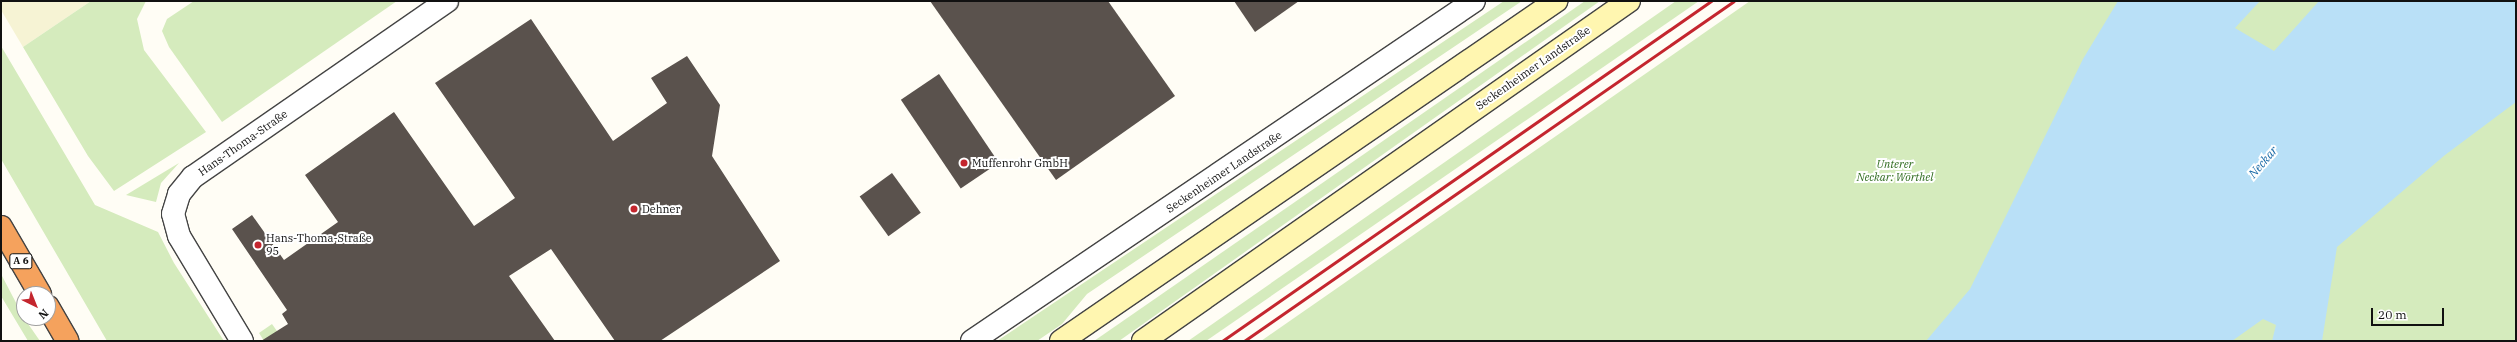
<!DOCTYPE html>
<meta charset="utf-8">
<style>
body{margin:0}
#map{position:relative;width:2517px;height:342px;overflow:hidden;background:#fffdf5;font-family:"IBM Plex Serif",serif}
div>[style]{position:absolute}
.farmland>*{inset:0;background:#f6f3d4}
.green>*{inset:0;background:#d5ebbd}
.water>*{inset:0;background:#b9e0f7}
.building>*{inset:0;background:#5a524d;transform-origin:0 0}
.roads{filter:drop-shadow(1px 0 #444) drop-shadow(-1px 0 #444) drop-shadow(0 1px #444) drop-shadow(0 -1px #444)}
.minor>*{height:22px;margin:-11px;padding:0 11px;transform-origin:11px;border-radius:11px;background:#fff}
.secondary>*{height:22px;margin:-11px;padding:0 11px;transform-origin:11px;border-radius:11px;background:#fff6b0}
.motorway>*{height:22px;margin:-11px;padding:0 11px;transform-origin:11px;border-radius:11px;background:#f5a25d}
.rail>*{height:3px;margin:-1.5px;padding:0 1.5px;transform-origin:1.5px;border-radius:1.5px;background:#c4262e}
.dots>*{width:11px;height:11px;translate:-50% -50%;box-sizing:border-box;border:2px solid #fff;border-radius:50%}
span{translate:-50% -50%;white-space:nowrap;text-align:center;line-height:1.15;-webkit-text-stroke:4px #fff;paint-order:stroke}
.shield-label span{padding:1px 3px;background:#fff;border:1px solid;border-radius:3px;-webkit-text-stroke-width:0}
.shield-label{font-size:10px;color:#111;font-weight:700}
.street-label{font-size:11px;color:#111}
.poi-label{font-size:11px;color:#111}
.left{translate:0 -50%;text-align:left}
.park-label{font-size:11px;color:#2f6b1f;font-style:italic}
.water-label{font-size:12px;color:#1768a6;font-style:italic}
.frame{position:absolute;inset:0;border:2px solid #111;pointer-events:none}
.north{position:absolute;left:16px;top:286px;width:40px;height:40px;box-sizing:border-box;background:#fff;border:1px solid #a0a0a0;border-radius:50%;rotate:137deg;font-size:11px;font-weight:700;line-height:16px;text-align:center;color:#111}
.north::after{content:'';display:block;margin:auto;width:14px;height:18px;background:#c4262e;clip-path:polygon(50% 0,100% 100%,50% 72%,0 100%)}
.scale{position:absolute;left:2371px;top:308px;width:73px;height:18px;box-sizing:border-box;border:2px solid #111;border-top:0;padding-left:5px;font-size:12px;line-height:14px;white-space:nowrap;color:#111;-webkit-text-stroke:3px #fff;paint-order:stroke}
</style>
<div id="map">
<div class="farmland">
<i style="clip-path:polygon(1px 1px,91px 1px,23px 47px,1px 10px)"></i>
</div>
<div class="green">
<i style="clip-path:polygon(91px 1px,146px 1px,137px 19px,144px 50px,206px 132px,114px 191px,88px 156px,23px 47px)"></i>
<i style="clip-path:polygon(194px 1px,397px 1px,222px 122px,169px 47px,162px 31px,167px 19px)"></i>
<i style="clip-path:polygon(1504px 1px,1522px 1px,1087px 294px,1062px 324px,1037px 341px,997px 341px)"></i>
<i style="clip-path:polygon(1585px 1px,1600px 1px,1119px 341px,1094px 341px)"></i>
<i style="clip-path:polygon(1676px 1px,1699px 1px,1206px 341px,1188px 341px)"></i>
<i style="clip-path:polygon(1750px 1px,2516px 1px,2516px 341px,1261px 341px)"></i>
<i style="clip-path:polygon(1px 46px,95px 205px,158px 232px,174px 263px,224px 341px,107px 341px,1px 159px)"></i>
<i style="clip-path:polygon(179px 163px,161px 183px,156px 202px,126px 195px)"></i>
<i style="clip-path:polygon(1px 274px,24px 318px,40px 341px,28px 341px,1px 296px)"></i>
<i style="clip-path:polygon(272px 324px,284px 341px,264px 341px,259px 333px)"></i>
</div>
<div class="water">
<i style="clip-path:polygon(2118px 1px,2260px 1px,2235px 28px,2274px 51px,2319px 1px,2516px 1px,2516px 102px,2445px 155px,2337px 247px,2322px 341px,2272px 341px,2276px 325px,2263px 319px,2232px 341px,1926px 341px,1970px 289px,2083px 59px)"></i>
</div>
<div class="building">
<i style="clip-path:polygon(930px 1px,1108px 1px,1175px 96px,1056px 180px)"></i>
<i style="clip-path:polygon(1234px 1px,1299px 1px,1255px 32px)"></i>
<i style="clip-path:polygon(531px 19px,613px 141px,667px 103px,651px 78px,687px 56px,720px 105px,712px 156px,780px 261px,660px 341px,615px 341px,551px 249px,509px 276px,555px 341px,261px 341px,288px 324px,282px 314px,287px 310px,232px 229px,252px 215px,284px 260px,338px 222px,305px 175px,394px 112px,474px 226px,515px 198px,435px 83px)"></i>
<i style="left:939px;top:74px;width:107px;height:46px;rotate:56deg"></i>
<i style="left:892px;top:173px;width:49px;height:40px;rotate:54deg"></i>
</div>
<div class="roads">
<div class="minor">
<i style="left:242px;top:341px;width:122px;rotate:-121deg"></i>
<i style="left:179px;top:236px;width:23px;rotate:-105deg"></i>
<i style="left:173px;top:214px;width:21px;rotate:-73deg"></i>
<i style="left:179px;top:194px;width:22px;rotate:-51deg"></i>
<i style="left:193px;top:177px;width:309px;rotate:-34.7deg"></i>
<i style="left:972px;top:341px;width:606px;rotate:-34.11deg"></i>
</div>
<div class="secondary">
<i style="left:1061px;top:341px;width:601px;rotate:-34.48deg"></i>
<i style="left:1143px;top:341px;width:593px;rotate:-34.98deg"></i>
</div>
<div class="motorway">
<i style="left:1px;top:227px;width:78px;rotate:59.8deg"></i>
<i style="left:48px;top:307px;width:39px;rotate:60deg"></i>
</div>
</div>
<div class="rail">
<i style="left:1222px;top:341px;width:596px;rotate:-34.81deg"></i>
<i style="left:1244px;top:341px;width:596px;rotate:-34.76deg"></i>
</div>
<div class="dots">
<i style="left:964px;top:163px;background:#c4262e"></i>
<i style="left:634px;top:209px;background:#c4262e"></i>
<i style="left:258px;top:245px;background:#c4262e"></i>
</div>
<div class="shield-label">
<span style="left:21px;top:261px">A 6</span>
</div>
<div class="street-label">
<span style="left:1533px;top:68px;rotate:-35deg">Seckenheimer Landstraße</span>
<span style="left:243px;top:143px;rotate:-35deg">Hans-Thoma-Straße</span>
<span style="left:1224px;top:172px;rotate:-34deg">Seckenheimer Landstraße</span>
</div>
<div class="poi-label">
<span class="left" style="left:972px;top:163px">Muffenrohr GmbH</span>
<span class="left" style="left:642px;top:209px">Dehner</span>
<span class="left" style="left:266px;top:245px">Hans-Thoma-Straße<br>95</span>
</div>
<div class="park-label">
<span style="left:1895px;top:171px">Unterer<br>Neckar: Wörthel</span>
</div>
<div class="water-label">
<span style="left:2263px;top:162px;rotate:-49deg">Neckar</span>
</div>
<div class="frame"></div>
<div class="north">N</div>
<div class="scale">20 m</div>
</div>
